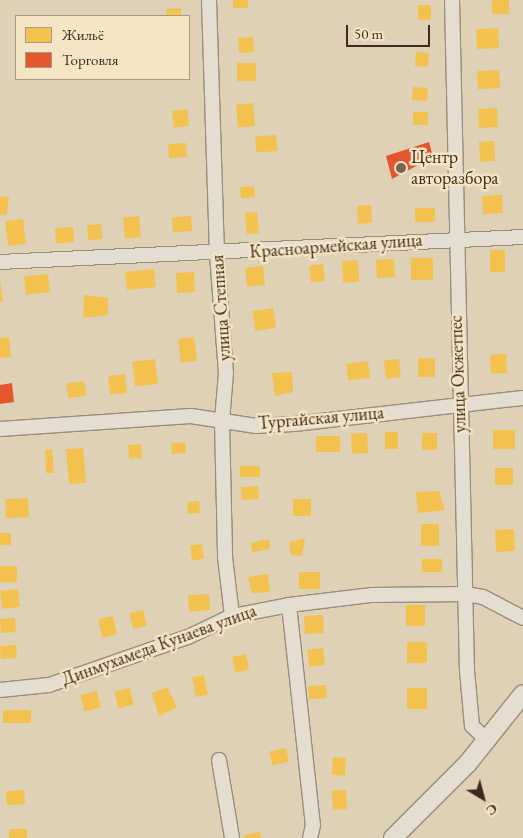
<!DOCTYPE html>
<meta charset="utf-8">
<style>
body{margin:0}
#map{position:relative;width:523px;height:838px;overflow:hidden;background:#ded1b6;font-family:"EB Garamond",serif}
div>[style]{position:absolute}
.homes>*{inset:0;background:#f2c14e;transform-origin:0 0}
.shops>*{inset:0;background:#e4572e}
.roads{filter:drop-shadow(1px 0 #988d7d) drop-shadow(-1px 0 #988d7d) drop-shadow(0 1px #988d7d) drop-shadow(0 -1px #988d7d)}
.minor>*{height:14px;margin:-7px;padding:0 7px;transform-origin:7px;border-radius:7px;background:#e4ddd0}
.tertiary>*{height:18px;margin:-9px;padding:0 9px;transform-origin:9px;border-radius:9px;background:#e4ddd0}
.dots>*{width:14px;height:14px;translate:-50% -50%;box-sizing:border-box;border:2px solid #f4e5c5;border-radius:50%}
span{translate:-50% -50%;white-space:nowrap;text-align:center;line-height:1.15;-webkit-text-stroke:5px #f4e5c5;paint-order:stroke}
.poi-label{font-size:18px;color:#41281f}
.left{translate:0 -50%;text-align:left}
.street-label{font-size:18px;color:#41281f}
.legend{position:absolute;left:15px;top:15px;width:175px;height:65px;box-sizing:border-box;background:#f4e5c5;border:1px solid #ac9983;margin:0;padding:6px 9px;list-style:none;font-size:15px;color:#41281f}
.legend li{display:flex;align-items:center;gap:10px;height:25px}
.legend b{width:25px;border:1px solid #ac9983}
.north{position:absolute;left:458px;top:773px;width:50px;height:50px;-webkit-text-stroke:4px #f4e5c5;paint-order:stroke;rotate:143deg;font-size:14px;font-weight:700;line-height:20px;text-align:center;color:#41281f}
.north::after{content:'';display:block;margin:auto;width:18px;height:22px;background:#41281f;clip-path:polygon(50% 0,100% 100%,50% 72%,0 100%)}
.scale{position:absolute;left:346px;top:25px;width:84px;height:22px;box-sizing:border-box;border:2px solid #41281f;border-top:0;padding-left:6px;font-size:15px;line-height:18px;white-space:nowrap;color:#41281f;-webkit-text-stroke:4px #f4e5c5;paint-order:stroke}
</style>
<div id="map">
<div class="homes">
<i style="left:233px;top:0;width:15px;height:8px"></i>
<i style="left:492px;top:0;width:17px;height:14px"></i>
<i style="left:418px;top:5px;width:13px;height:15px"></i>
<i style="clip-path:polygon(181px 8px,181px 16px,167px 16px,166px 9px)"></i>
<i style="left:498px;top:28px;width:20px;height:22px;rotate:87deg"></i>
<i style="left:253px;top:37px;width:15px;height:15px;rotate:86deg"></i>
<i style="left:416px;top:52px;width:13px;height:14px;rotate:4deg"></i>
<i style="left:237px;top:63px;width:19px;height:18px"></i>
<i style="left:499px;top:70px;width:18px;height:22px;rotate:87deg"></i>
<i style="left:413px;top:87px;width:15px;height:13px;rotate:4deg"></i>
<i style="left:253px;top:103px;width:23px;height:17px;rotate:85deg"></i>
<i style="left:497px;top:108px;width:19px;height:19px;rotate:87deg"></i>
<i style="left:187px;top:109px;width:17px;height:15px;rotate:83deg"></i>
<i style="left:413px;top:112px;width:15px;height:13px"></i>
<i style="left:276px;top:135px;width:16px;height:21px;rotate:86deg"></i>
<i style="left:494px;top:141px;width:20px;height:15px;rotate:87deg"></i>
<i style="left:186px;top:143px;width:14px;height:18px;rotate:86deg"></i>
<i style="left:254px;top:186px;width:11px;height:14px;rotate:85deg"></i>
<i style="left:502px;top:195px;width:18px;height:20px;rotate:87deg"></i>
<i style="clip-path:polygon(9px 196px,7px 214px,0 215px,0 197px)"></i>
<i style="left:371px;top:205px;width:18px;height:14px;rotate:87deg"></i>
<i style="left:415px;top:208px;width:20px;height:14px"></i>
<i style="left:257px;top:212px;width:21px;height:12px;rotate:85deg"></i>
<i style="left:139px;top:216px;width:21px;height:16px;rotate:85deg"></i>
<i style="left:191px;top:216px;width:15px;height:19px;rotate:86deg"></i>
<i style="left:23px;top:219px;width:25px;height:18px;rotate:83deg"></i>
<i style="left:101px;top:224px;width:15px;height:14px;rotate:86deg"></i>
<i style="left:73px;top:227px;width:15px;height:18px;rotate:86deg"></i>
<i style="left:490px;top:250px;width:15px;height:22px"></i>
<i style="left:411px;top:258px;width:22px;height:22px"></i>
<i style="left:394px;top:259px;width:18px;height:18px;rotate:87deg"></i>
<i style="left:358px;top:260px;width:22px;height:16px;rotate:87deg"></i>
<i style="left:323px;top:264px;width:17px;height:14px;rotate:83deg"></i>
<i style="left:263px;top:266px;width:19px;height:18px;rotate:84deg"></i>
<i style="left:154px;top:269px;width:18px;height:29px;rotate:84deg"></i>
<i style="left:194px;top:272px;width:20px;height:18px;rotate:87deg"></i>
<i style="left:48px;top:274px;width:18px;height:24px;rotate:84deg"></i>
<i style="clip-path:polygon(0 280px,3px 302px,0 302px)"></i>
<i style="clip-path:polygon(84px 295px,108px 298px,108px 315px,83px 318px)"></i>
<i style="left:273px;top:308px;width:20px;height:21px;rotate:81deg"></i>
<i style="clip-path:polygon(9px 337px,11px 357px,0 358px,0 338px)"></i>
<i style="left:194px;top:337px;width:24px;height:16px;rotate:83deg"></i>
<i style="left:506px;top:354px;width:19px;height:16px;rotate:87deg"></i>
<i style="left:418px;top:358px;width:17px;height:19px"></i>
<i style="left:155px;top:359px;width:25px;height:23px;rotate:83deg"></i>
<i style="left:399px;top:359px;width:18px;height:15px;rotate:84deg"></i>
<i style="left:368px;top:361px;width:17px;height:22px;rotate:83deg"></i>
<i style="clip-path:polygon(292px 372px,293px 392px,275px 396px,272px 373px)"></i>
<i style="left:125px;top:374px;width:19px;height:17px;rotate:84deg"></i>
<i style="left:84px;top:381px;width:15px;height:18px;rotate:82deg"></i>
<i style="left:493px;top:430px;width:22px;height:19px"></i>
<i style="left:398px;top:432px;width:17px;height:13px;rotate:90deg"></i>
<i style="left:367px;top:433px;width:20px;height:16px;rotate:87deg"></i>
<i style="left:422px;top:433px;width:15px;height:17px"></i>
<i style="left:340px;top:436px;width:16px;height:24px;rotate:90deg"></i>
<i style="left:185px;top:442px;width:11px;height:14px;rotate:85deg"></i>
<i style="left:141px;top:444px;width:14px;height:13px;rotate:86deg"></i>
<i style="left:83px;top:448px;width:35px;height:17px;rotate:85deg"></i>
<i style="clip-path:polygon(52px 449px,54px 473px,46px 473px,45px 450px)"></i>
<i style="left:240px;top:466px;width:20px;height:11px"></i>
<i style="left:495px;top:468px;width:18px;height:17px"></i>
<i style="left:258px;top:486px;width:13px;height:17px;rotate:86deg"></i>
<i style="clip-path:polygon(439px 491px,445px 510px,418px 513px,416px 492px)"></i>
<i style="left:28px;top:498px;width:19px;height:23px;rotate:87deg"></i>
<i style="left:311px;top:499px;width:17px;height:18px;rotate:90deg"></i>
<i style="left:199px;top:501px;width:12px;height:12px;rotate:85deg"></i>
<i style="left:421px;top:524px;width:18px;height:22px"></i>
<i style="left:514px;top:529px;width:22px;height:19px;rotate:87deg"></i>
<i style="left:0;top:533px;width:11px;height:12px"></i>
<i style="clip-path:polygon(305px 538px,302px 556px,291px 555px,289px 542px)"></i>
<i style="clip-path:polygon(269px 539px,270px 549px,252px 552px,251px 543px)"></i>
<i style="left:202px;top:544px;width:15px;height:12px;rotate:82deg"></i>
<i style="left:422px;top:559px;width:20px;height:13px"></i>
<i style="left:0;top:566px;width:17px;height:16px"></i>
<i style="left:299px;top:572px;width:21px;height:17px"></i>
<i style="clip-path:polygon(268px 574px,270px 592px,252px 593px,248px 577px)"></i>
<i style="left:18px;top:589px;width:18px;height:18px;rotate:84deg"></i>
<i style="left:209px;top:594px;width:16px;height:21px;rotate:86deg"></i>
<i style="left:406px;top:605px;width:19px;height:21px"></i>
<i style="left:143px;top:610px;width:16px;height:14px;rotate:76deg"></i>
<i style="left:323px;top:615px;width:18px;height:19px;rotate:87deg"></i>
<i style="left:113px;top:616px;width:19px;height:15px;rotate:78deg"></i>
<i style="left:15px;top:618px;width:14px;height:15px;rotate:86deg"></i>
<i style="left:407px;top:642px;width:20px;height:21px"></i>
<i style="left:16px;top:645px;width:13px;height:16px;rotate:86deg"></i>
<i style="left:323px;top:648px;width:17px;height:16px;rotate:83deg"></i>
<i style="left:246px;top:654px;width:16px;height:14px;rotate:79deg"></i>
<i style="left:204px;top:675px;width:20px;height:12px;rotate:79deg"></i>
<i style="left:326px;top:685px;width:13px;height:18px;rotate:86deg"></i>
<i style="clip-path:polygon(167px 687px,177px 707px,159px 716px,152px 693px)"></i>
<i style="left:130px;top:688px;width:17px;height:16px;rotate:77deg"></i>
<i style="left:407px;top:688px;width:20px;height:21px"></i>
<i style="left:97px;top:691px;width:17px;height:17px;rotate:77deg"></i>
<i style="left:3px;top:710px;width:28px;height:13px"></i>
<i style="left:286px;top:748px;width:14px;height:17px;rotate:78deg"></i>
<i style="left:333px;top:757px;width:13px;height:18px;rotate:4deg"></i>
<i style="left:24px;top:790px;width:14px;height:18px;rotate:86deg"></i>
<i style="left:346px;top:790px;width:19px;height:14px;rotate:87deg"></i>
<i style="left:27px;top:829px;width:9px;height:18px;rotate:90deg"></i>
<i style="clip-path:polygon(260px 832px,261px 838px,245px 838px,244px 835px)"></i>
</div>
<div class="shops">
<i style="clip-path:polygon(429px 142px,433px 157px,392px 179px,386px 156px)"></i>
<i style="clip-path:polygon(12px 383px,14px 402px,0 404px,0 385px)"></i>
</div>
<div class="roads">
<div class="minor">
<i style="left:209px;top:0;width:254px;rotate:88.2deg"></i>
<i style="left:217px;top:254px;width:119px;rotate:85.7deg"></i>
<i style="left:226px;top:373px;width:48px;rotate:94.8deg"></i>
<i style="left:222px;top:421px;width:136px;rotate:88.7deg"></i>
<i style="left:225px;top:557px;width:59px;rotate:83.2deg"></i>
<i style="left:452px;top:0;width:671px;rotate:88.72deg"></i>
<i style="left:467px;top:671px;width:55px;rotate:84.8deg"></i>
<i style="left:472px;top:726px;width:22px;rotate:43deg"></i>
<i style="left:0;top:262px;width:524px;rotate:-2.74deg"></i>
<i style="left:0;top:429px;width:191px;rotate:-3.9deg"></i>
<i style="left:191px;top:416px;width:66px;rotate:8.7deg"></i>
<i style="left:256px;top:426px;width:38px;rotate:-3deg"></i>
<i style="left:294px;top:424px;width:230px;rotate:-6.5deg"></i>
<i style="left:289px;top:605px;width:221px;rotate:83.8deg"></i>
<i style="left:313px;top:825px;width:13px;rotate:103deg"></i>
<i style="left:0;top:690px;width:49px;rotate:-5.8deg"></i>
<i style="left:49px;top:685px;width:147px;rotate:-19.1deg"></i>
<i style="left:188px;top:637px;width:49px;rotate:-25.5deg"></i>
<i style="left:232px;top:616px;width:58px;rotate:-10.9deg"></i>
<i style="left:289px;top:605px;width:84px;rotate:-6.9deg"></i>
<i style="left:372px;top:595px;width:93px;rotate:-0.6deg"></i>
<i style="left:465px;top:594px;width:18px;rotate:9deg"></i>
<i style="left:483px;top:597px;width:45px;rotate:27.7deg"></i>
<i style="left:219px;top:760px;width:79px;rotate:80.5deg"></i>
</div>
<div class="tertiary">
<i style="left:393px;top:838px;width:106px;rotate:-45deg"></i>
<i style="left:468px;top:763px;width:88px;rotate:-51.4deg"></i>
</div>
</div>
<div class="dots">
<i style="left:401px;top:168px;background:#786354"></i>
</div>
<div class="poi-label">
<span class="left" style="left:411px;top:168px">Центр<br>авторазбора</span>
</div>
<div class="street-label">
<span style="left:336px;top:246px;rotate:-4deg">Красноармейская улица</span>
<span style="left:221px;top:308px;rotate:-94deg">улица Степная</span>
<span style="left:458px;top:374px;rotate:-92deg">улица Окжетпес</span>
<span style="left:321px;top:418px;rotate:-5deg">Тургайская улица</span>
<span style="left:159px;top:645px;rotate:-20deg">Динмухамеда Кунаева улица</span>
</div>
<ul class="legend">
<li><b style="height:14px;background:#f2c14e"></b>Жильё</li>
<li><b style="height:14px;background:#e4572e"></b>Торговля</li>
</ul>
<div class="north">С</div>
<div class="scale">50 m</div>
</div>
